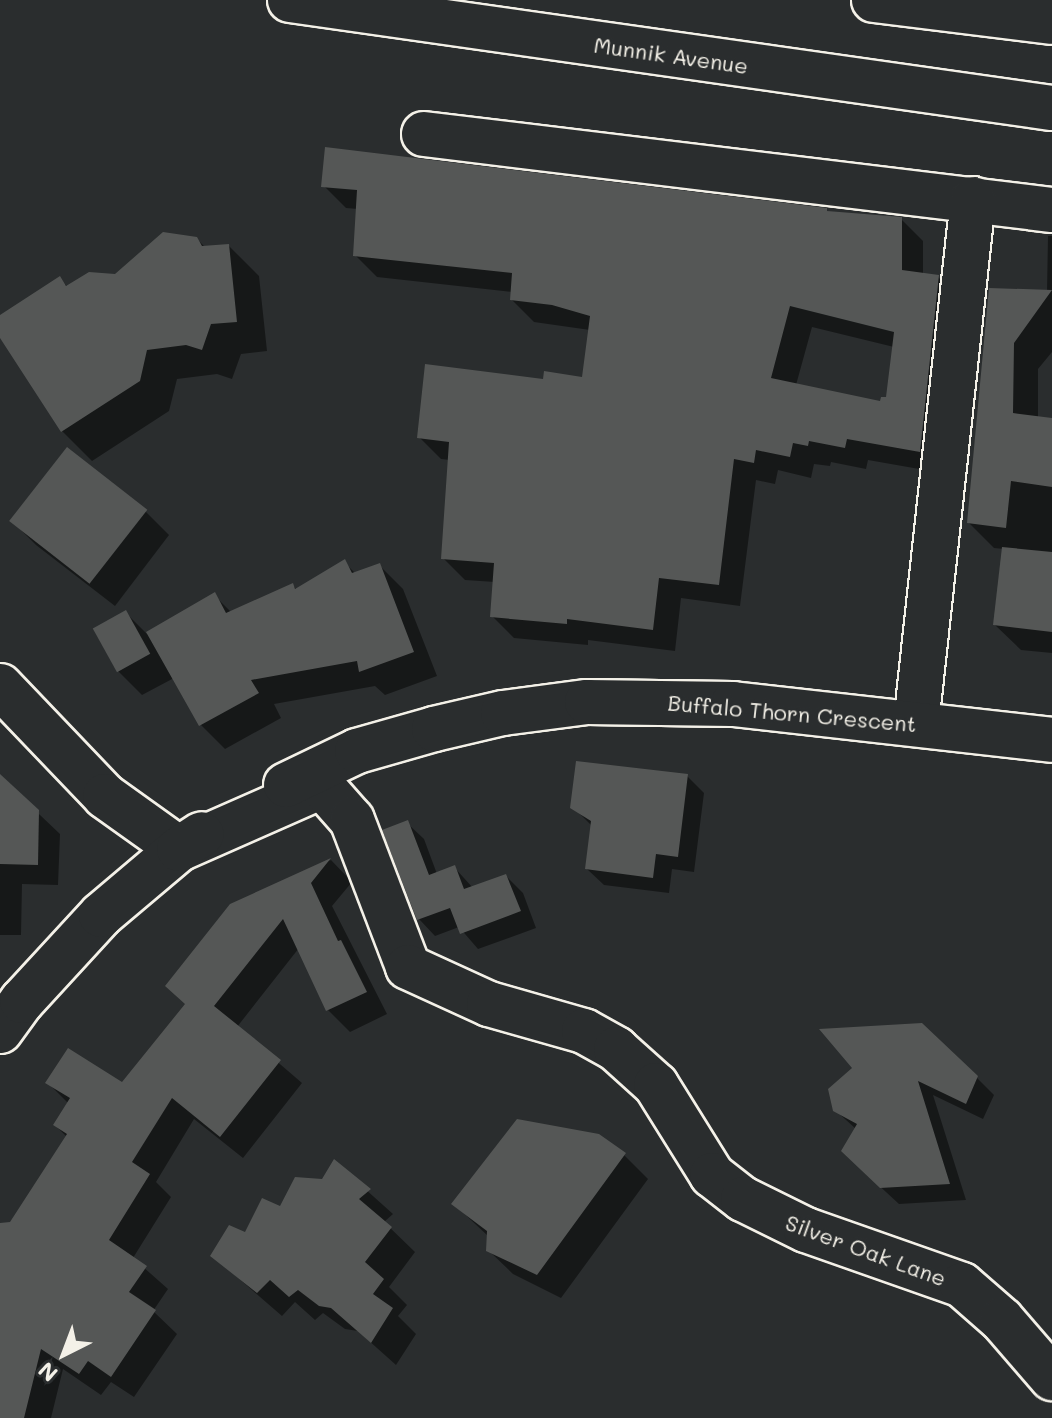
<!DOCTYPE html>
<style>
body{margin:0}
#map{position:relative;width:1052px;height:1418px;overflow:hidden;background:#2a2d2e;font-family:Mali,sans-serif}
div>[style]{position:absolute}
.shadow>*{inset:0;background:#0007}
.building>*{inset:0;background:#555756;transform-origin:0 0}
.roads{filter:drop-shadow(2px 0 #f4f1e8) drop-shadow(-2px 0 #f4f1e8) drop-shadow(0 2px #f4f1e8) drop-shadow(0 -2px #f4f1e8)}
.minor>*{height:44px;margin:-22px;padding:0 22px;transform-origin:22px;border-radius:22px;background:#2a2d2e}
.major>*{height:44px;margin:-22px;padding:0 22px;transform-origin:22px;border-radius:22px;background:#2a2d2e}
span{translate:-50% -50%;white-space:nowrap;text-align:center;line-height:1.15;-webkit-text-stroke:8px #2a2d2e;paint-order:stroke}
.street-label{font-size:22px;color:#f4f1e8}
.north{position:absolute;left:24px;top:1314px;width:80px;height:80px;-webkit-text-stroke:6px #2a2d2e;paint-order:stroke;rotate:222deg;font-size:22px;font-weight:700;line-height:32px;text-align:center;color:#f4f1e8}
.north::after{content:'';display:block;margin:auto;width:28px;height:36px;background:#f4f1e8;clip-path:polygon(50% 0,100% 100%,50% 72%,0 100%)}
</style>
<div id="map">
<div class="shadow">
<i style="clip-path:polygon(evenodd,324px 186px,826px 210px,830px 213px,901px 219px,923px 241px,923px 275px,938px 277px,960px 299px,942px 473px,868px 460px,866px 469px,831px 462px,830px 466px,814px 464px,811px 478px,778px 470px,775px 484px,756px 480px,740px 606px,681px 598px,675px 651px,588px 640px,588px 645px,514px 638px,492px 616px,495px 582px,465px 580px,443px 558px,450px 460px,441px 459px,419px 437px,545px 381px,584px 380px,590px 330px,534px 322px,512px 300px,513px 292px,377px 277px,355px 255px,358px 209px,346px 208px,324px 186px,812px 327px,894px 347px,887px 400px,882px 404px,796px 385px,812px 327px)"></i>
<i style="clip-path:polygon(1048px 236px,1052px 236px,1052px 352px,1038px 369px,1038px 419px,1052px 420px,1052px 653px,1021px 650px,995px 625px,1004px 549px,994px 548px,969px 523px,990px 290px,1047px 292px)"></i>
<i style="clip-path:polygon(196px 238px,206px 248px,229px 246px,259px 276px,267px 351px,241px 354px,232px 379px,217px 374px,177px 379px,169px 411px,92px 461px,62px 431px,0 334px,0 317px,59px 279px,68px 287px,115px 276px)"></i>
<i style="clip-path:polygon(145px 511px,169px 535px,115px 606px,36px 545px,12px 521px)"></i>
<i style="clip-path:polygon(344px 562px,356px 574px,379px 565px,403px 589px,437px 676px,385px 695px,375px 686px,274px 704px,281px 718px,225px 749px,201px 725px,174px 678px,142px 695px,118px 671px,126px 613px,147px 634px,214px 595px,232px 613px,293px 586px,297px 590px)"></i>
<i style="clip-path:polygon(687px 776px,704px 793px,694px 872px,672px 869px,669px 893px,604px 885px,587px 869px,592px 826px,573px 807px)"></i>
<i style="clip-path:polygon(0 777px,60px 834px,58px 885px,22px 884px,21px 935px,0 935px)"></i>
<i style="clip-path:polygon(407px 823px,424px 839px,437px 874px,454px 867px,473px 888px,506px 876px,523px 893px,536px 928px,478px 949px,459px 927px,435px 936px,419px 919px)"></i>
<i style="clip-path:polygon(331px 860px,352px 882px,332px 906px,387px 1014px,350px 1032px,328px 1010px,299px 948px,237px 1027px,302px 1083px,243px 1158px,194px 1119px,156px 1182px,171px 1197px,133px 1258px,168px 1289px,153px 1311px,177px 1334px,134px 1397px,111px 1382px,101px 1395px,63px 1369px,51px 1418px,0 1418px,0 1226px,11px 1224px,67px 1137px,55px 1125px,69px 1104px,48px 1083px,123px 1085px,187px 1005px,232px 906px)"></i>
<i style="clip-path:polygon(855px 1069px,977px 1078px,994px 1095px,983px 1119px,933px 1095px,966px 1200px,899px 1204px,860px 1168px,856px 1129px,835px 1110px)"></i>
<i style="clip-path:polygon(624px 1155px,648px 1179px,561px 1298px,513px 1274px,488px 1250px,488px 1236px,454px 1204px)"></i>
<i style="clip-path:polygon(335px 1162px,393px 1214px,384px 1222px,415px 1252px,389px 1287px,407px 1305px,398px 1316px,416px 1334px,396px 1365px,358px 1331px,345px 1329px,323px 1313px,315px 1320px,295px 1302px,282px 1316px,213px 1256px,323px 1181px)"></i>
</div>
<div class="building">
<i style="clip-path:polygon(evenodd,325px 147px,827px 208px,827px 211px,902px 217px,902px 270px,939px 275px,920px 452px,847px 439px,845px 448px,809px 441px,808px 446px,793px 443px,790px 457px,756px 450px,754px 463px,734px 459px,719px 585px,659px 578px,653px 630px,567px 619px,567px 624px,490px 617px,494px 563px,441px 559px,449px 442px,417px 438px,425px 364px,543px 379px,544px 371px,582px 377px,590px 316px,552px 305px,510px 300px,512px 273px,353px 256px,357px 190px,321px 187px,325px 147px,790px 306px,894px 332px,886px 397px,881px 397px,880px 401px,771px 378px,790px 306px)"></i>
<i style="clip-path:polygon(163px 232px,197px 237px,202px 246px,229px 244px,237px 322px,211px 324px,202px 350px,186px 345px,147px 350px,140px 381px,61px 432px,0 338px,0 315px,60px 276px,66px 286px,89px 272px,115px 274px)"></i>
<i style="clip-path:polygon(989px 288px,1052px 290px,1014px 343px,1013px 413px,1052px 418px,1052px 487px,1011px 481px,1006px 528px,967px 523px)"></i>
<i style="left:67px;top:447px;width:102px;height:94px;rotate:38deg"></i>
<i style="clip-path:polygon(1002px 547px,1052px 552px,1052px 632px,993px 625px)"></i>
<i style="clip-path:polygon(345px 559px,352px 573px,380px 563px,414px 652px,359px 672px,357px 661px,251px 680px,259px 693px,199px 726px,146px 632px,215px 592px,226px 613px,293px 583px,295px 589px)"></i>
<i style="left:126px;top:610px;width:50px;height:38px;rotate:61deg"></i>
<i style="clip-path:polygon(576px 761px,688px 774px,678px 857px,656px 854px,653px 878px,585px 869px,591px 821px,570px 808px)"></i>
<i style="clip-path:polygon(0 774px,39px 810px,38px 865px,0 864px)"></i>
<i style="clip-path:polygon(408px 820px,429px 875px,455px 865px,464px 889px,506px 874px,521px 911px,460px 934px,450px 908px,417px 920px,382px 830px)"></i>
<i style="clip-path:polygon(331px 858px,311px 883px,338px 941px,341px 940px,367px 992px,326px 1011px,283px 919px,214px 1006px,281px 1060px,220px 1137px,172px 1098px,132px 1162px,150px 1174px,109px 1240px,147px 1266px,129px 1292px,156px 1310px,111px 1377px,88px 1361px,79px 1374px,41px 1349px,24px 1418px,0 1418px,0 1223px,10px 1222px,67px 1134px,53px 1125px,70px 1098px,45px 1083px,68px 1048px,122px 1082px,185px 1004px,165px 986px,230px 904px)"></i>
<i style="clip-path:polygon(922px 1023px,978px 1076px,966px 1104px,918px 1081px,950px 1184px,880px 1188px,841px 1151px,857px 1124px,833px 1111px,828px 1089px,852px 1068px,819px 1029px)"></i>
<i style="clip-path:polygon(517px 1119px,599px 1134px,626px 1153px,537px 1275px,486px 1251px,487px 1231px,451px 1204px)"></i>
<i style="clip-path:polygon(334px 1159px,371px 1189px,359px 1199px,392px 1227px,365px 1262px,384px 1279px,373px 1294px,393px 1308px,371px 1343px,331px 1308px,319px 1306px,298px 1290px,289px 1297px,270px 1280px,257px 1293px,210px 1256px,229px 1225px,245px 1232px,262px 1198px,280px 1206px,295px 1177px,322px 1179px)"></i>
</div>
<div class="roads">
<div class="minor">
<i style="left:424px;top:134px;width:633px;rotate:6.9deg"></i>
<i style="left:0;top:686px;width:152px;rotate:46.3deg"></i>
<i style="left:105px;top:796px;width:91px;rotate:35.6deg"></i>
<i style="left:179px;top:849px;width:156px;rotate:-23.8deg"></i>
<i style="left:322px;top:786px;width:45px;rotate:48.6deg"></i>
<i style="left:352px;top:820px;width:157px;rotate:69.1deg"></i>
<i style="left:408px;top:967px;width:89px;rotate:24.6deg"></i>
<i style="left:489px;top:1004px;width:99px;rotate:15.9deg"></i>
<i style="left:584px;top:1031px;width:37px;rotate:29deg"></i>
<i style="left:616px;top:1049px;width:54px;rotate:42deg"></i>
<i style="left:656px;top:1085px;width:106px;rotate:58.1deg"></i>
<i style="left:712px;top:1175px;width:39px;rotate:38deg"></i>
<i style="left:743px;top:1199px;width:70px;rotate:26.2deg"></i>
<i style="left:806px;top:1230px;width:165px;rotate:19.4deg"></i>
<i style="left:962px;top:1285px;width:53px;rotate:41.2deg"></i>
<i style="left:1002px;top:1320px;width:77px;rotate:49.2deg"></i>
<i style="left:916px;top:724px;width:528px;rotate:-83.8deg"></i>
<i style="left:286px;top:785px;width:79px;rotate:-25.6deg"></i>
<i style="left:357px;top:751px;width:80px;rotate:-15.9deg"></i>
<i style="left:434px;top:729px;width:71px;rotate:-13.1deg"></i>
<i style="left:503px;top:713px;width:85px;rotate:-7.5deg"></i>
<i style="left:587px;top:702px;width:146px;rotate:0.8deg"></i>
<i style="left:733px;top:704px;width:321px;rotate:6.4deg"></i>
<i style="left:0;top:1031px;width:37px;rotate:-54deg"></i>
<i style="left:22px;top:1001px;width:117px;rotate:-47.4deg"></i>
<i style="left:101px;top:915px;width:102px;rotate:-40.2deg"></i>
<i style="left:179px;top:849px;width:27px;rotate:-33deg"></i>
</div>
<div class="major">
<i style="left:290px;top:0;width:770px;rotate:8.07deg"></i>
<i style="left:874px;top:0;width:179px;rotate:7deg"></i>
</div>
</div>
<div class="street-label">
<span style="left:671px;top:55px;rotate:8deg">Munnik Avenue</span>
<span style="left:792px;top:713px;rotate:5deg">Buffalo Thorn Crescent</span>
<span style="left:866px;top:1250px;rotate:20deg">Silver Oak Lane</span>
</div>
<div class="north">N</div>
</div>
